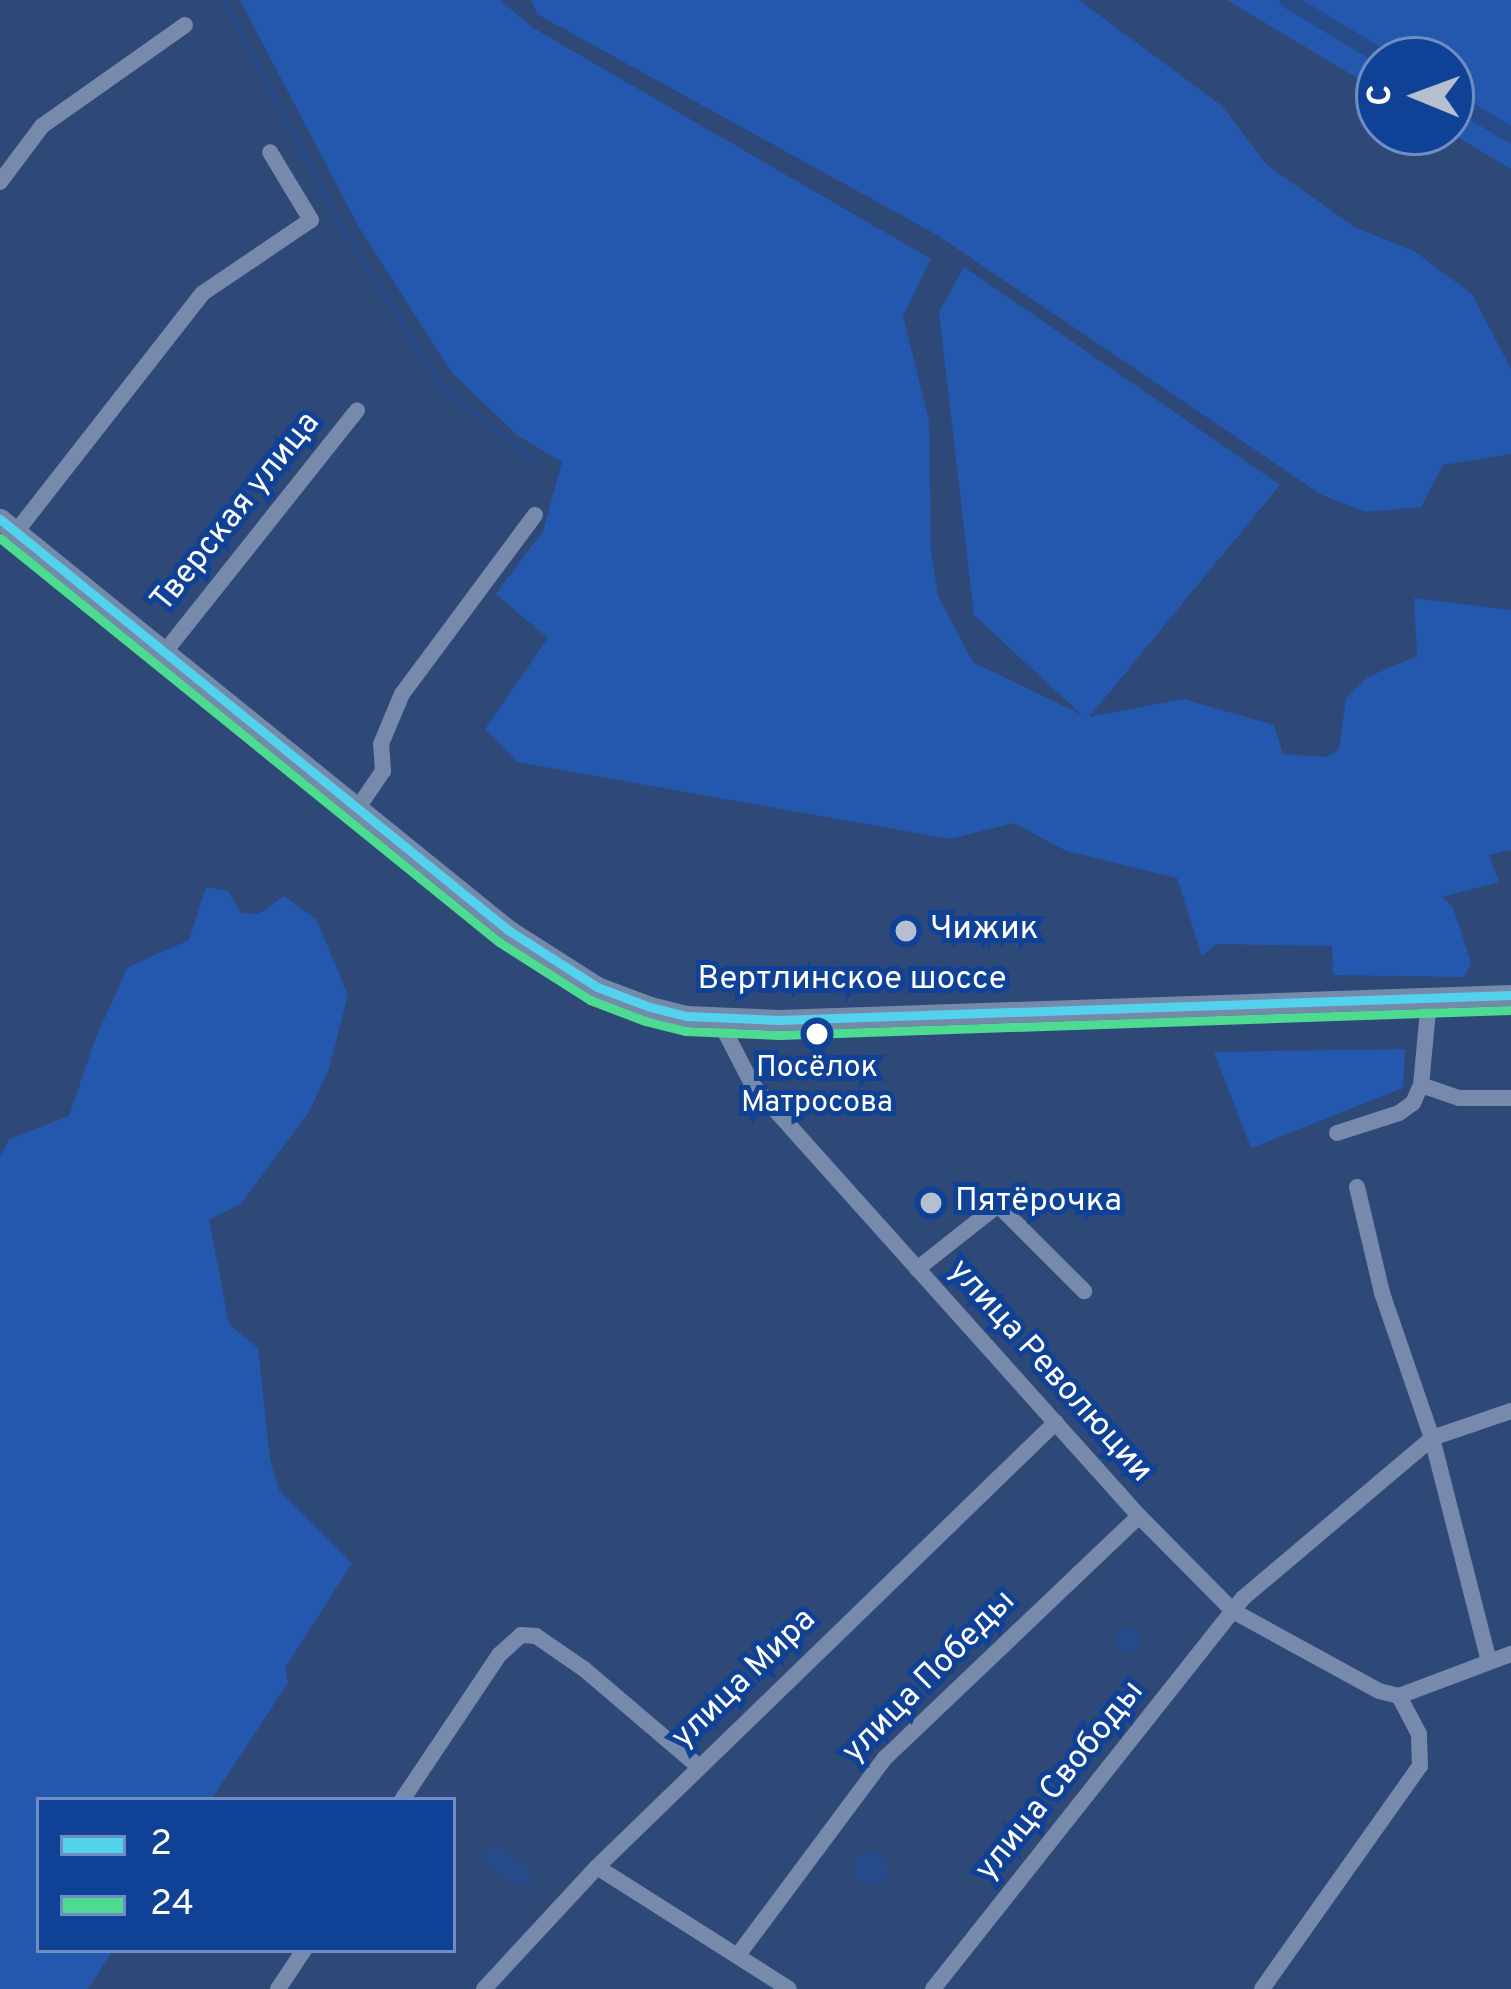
<!DOCTYPE html>
<meta charset="utf-8">
<style>
body{margin:0}
#map{position:relative;width:1511px;height:1989px;overflow:hidden;background:#2e4978;font-family:Overpass,sans-serif}
div>[style]{position:absolute}
.green>*{inset:0;background:#2457ae}
.water>*{inset:0;background:#274a89}
.round{border-radius:50%}
.stream>*{height:4.5px;margin:-2.25px;padding:0 2.25px;transform-origin:2.25px;border-radius:2.25px;background:#274a89}
.canal>*{height:16px;margin:-8px;padding:0 8px;transform-origin:8px;border-radius:8px;background:#274a89}
.minor>*{height:16px;margin:-8px;padding:0 8px;transform-origin:8px;border-radius:8px;background:#778aab}
.major>*{height:21px;margin:-10.5px;padding:0 10.5px;transform-origin:10.5px;border-radius:10.5px;background:#7589a8}
.bus-1>*{height:9px;margin:-4.5px;padding:0 4.5px;transform-origin:4.5px;border-radius:4.5px;background:#53d2ee}
.bus-2>*{height:9px;margin:-4.5px;padding:0 4.5px;transform-origin:4.5px;border-radius:4.5px;background:#4ddb92}
.dots>*{width:33px;height:33px;translate:-50% -50%;box-sizing:border-box;border:6px solid #0f4197;border-radius:50%}
span{translate:-50% -50%;white-space:nowrap;text-align:center;line-height:1.15;-webkit-text-stroke:10px #0f4197;paint-order:stroke}
.bus-label{font-size:30px;color:#fff}
.street-label{font-size:33px;color:#fff}
.poi-label{font-size:33px;color:#fff}
.left{translate:0 -50%;text-align:left}
.legend{position:absolute;left:36px;top:1797px;width:420px;height:156px;box-sizing:border-box;background:#0f4197;border:3px solid #6f8dc1;margin:0;padding:15px 21px;list-style:none;font-size:36px;color:#fff}
.legend li{display:flex;align-items:center;gap:24px;height:60px}
.legend b{width:60px;border:3px solid #6f8dc1}
.north{position:absolute;left:1355px;top:36px;width:120px;height:120px;box-sizing:border-box;background:#0f4197;border:3px solid #6f8dc1;border-radius:50%;rotate:271deg;font-size:33px;font-weight:700;line-height:48px;text-align:center;color:#fff}
.north::after{content:'';display:block;margin:auto;width:42px;height:54px;background:#b6bfd0;clip-path:polygon(50% 0,100% 100%,50% 72%,0 100%)}
</style>
<div id="map">
<div class="green">
<i style="clip-path:polygon(240px 0,500px 0,533px 28px,931px 259px,903px 316px,929px 421px,931px 552px,938px 596px,973px 662px,1082px 715px,974px 615px,939px 312px,964px 267px,1280px 485px,1089px 717px,1183px 699px,1274px 725px,1283px 754px,1326px 757px,1339px 750px,1346px 698px,1368px 677px,1417px 656px,1414px 598px,1511px 610px,1511px 850px,1489px 855px,1499px 882px,1442px 897px,1453px 907px,1471px 963px,1464px 977px,1333px 975px,1332px 946px,1216px 944px,1202px 956px,1177px 878px,1066px 851px,1014px 823px,950px 839px,517px 762px,485px 729px,548px 638px,496px 594px,543px 531px,562px 462px,517px 435px,452px 373px,360px 229px)"></i>
<i style="clip-path:polygon(531px 0,1079px 0,1222px 106px,1267px 165px,1356px 228px,1414px 251px,1472px 294px,1511px 369px,1511px 454px,1443px 465px,1421px 507px,1366px 512px,1322px 495px,937px 235px,537px 14px)"></i>
<i style="clip-path:polygon(1227px 0,1511px 0,1511px 169px,1449px 132px,1451px 60px,1379px 60px,1379px 91px)"></i>
<i style="clip-path:polygon(206px 887px,228px 891px,241px 913px,259px 914px,284px 896px,316px 919px,348px 995px,329px 1069px,309px 1112px,241px 1204px,209px 1220px,229px 1324px,258px 1348px,270px 1459px,279px 1490px,352px 1563px,285px 1668px,288px 1683px,211px 1800px,39px 1800px,39px 1950px,113px 1950px,88px 1989px,0 1989px,0 1158px,9px 1139px,69px 1116px,96px 1037px,128px 967px,189px 940px)"></i>
<i style="clip-path:polygon(1405px 1049px,1403px 1088px,1251px 1148px,1214px 1052px)"></i>
</div>
<div class="water">
<i class="round" style="left:1114px;top:1626px;width:28px;height:28px"></i>
<i style="clip-path:polygon(494px 1845px,528px 1866px,533px 1874px,529px 1884px,514px 1886px,482px 1863px,481px 1854px)"></i>
<i class="round" style="left:854px;top:1851px;width:34px;height:34px"></i>
</div>
<div class="stream">
<i style="left:224px;top:0;width:270px;rotate:62.4deg"></i>
<i style="left:349px;top:239px;width:175px;rotate:57.6deg"></i>
<i style="left:443px;top:387px;width:114px;rotate:38.6deg"></i>
</div>
<div class="canal">
<i style="left:1287px;top:0;width:117px;rotate:31deg"></i>
<i style="left:1451px;top:99px;width:70px;rotate:31deg"></i>
</div>
<div class="minor">
<i style="left:0;top:182px;width:70px;rotate:-53.1deg"></i>
<i style="left:42px;top:126px;width:175px;rotate:-35.2deg"></i>
<i style="left:16px;top:532px;width:303px;rotate:-52deg"></i>
<i style="left:203px;top:293px;width:130px;rotate:-34.1deg"></i>
<i style="left:311px;top:220px;width:79px;rotate:-121.1deg"></i>
<i style="left:164px;top:653px;width:310px;rotate:-51.5deg"></i>
<i style="left:357px;top:809px;width:46px;rotate:-55.6deg"></i>
<i style="left:383px;top:771px;width:27px;rotate:-94deg"></i>
<i style="left:381px;top:744px;width:54px;rotate:-67.2deg"></i>
<i style="left:402px;top:694px;width:223px;rotate:-53.4deg"></i>
<i style="left:718px;top:1018px;width:74px;rotate:62.7deg"></i>
<i style="left:752px;top:1084px;width:580px;rotate:48.14deg"></i>
<i style="left:1139px;top:1516px;width:134px;rotate:45.3deg"></i>
<i style="left:1233px;top:1611px;width:166px;rotate:28.7deg"></i>
<i style="left:1379px;top:1691px;width:21px;rotate:14deg"></i>
<i style="left:1421px;top:1085px;width:85px;rotate:-84.6deg"></i>
<i style="left:1337px;top:1133px;width:65px;rotate:-17.9deg"></i>
<i style="left:1399px;top:1113px;width:17px;rotate:-36deg"></i>
<i style="left:1413px;top:1103px;width:20px;rotate:-66deg"></i>
<i style="left:1421px;top:1085px;width:40px;rotate:18.9deg"></i>
<i style="left:1459px;top:1098px;width:52px"></i>
<i style="left:1357px;top:1187px;width:109px;rotate:76.7deg"></i>
<i style="left:1382px;top:1293px;width:153px;rotate:71deg"></i>
<i style="left:1432px;top:1438px;width:231px;rotate:75.7deg"></i>
<i style="left:917px;top:1269px;width:103px;rotate:-38.3deg"></i>
<i style="left:998px;top:1205px;width:122px;rotate:45deg"></i>
<i style="left:1399px;top:1696px;width:120px;rotate:-20.6deg"></i>
<i style="left:402px;top:1800px;width:174px;rotate:-56.2deg"></i>
<i style="left:499px;top:1655px;width:30px;rotate:-42deg"></i>
<i style="left:521px;top:1635px;width:15px;rotate:4deg"></i>
<i style="left:536px;top:1636px;width:58px;rotate:34.5deg"></i>
<i style="left:584px;top:1669px;width:151px;rotate:40.4deg"></i>
<i style="left:597px;top:1867px;width:227px;rotate:32.4deg"></i>
<i style="left:738px;top:1955px;width:246px;rotate:-53.3deg"></i>
<i style="left:885px;top:1758px;width:351px;rotate:-43.6deg"></i>
<i style="left:278px;top:1989px;width:47px;rotate:-56.3deg"></i>
<i style="left:484px;top:1989px;width:166px;rotate:-47.2deg"></i>
<i style="left:597px;top:1867px;width:639px;rotate:-44.11deg"></i>
<i style="left:933px;top:1989px;width:499px;rotate:-51.6deg"></i>
<i style="left:1243px;top:1598px;width:248px;rotate:-40.2deg"></i>
<i style="left:1432px;top:1438px;width:83px;rotate:-18.9deg"></i>
<i style="left:1262px;top:1989px;width:273px;rotate:-54.7deg"></i>
<i style="left:1420px;top:1766px;width:32px;rotate:-92deg"></i>
<i style="left:1419px;top:1734px;width:43px;rotate:-117.8deg"></i>
</div>
<div class="major">
<i style="left:0;top:519px;width:653px;rotate:38.97deg"></i>
<i style="left:508px;top:930px;width:106px;rotate:32.6deg"></i>
<i style="left:597px;top:987px;width:57px;rotate:20.7deg"></i>
<i style="left:650px;top:1007px;width:38px;rotate:14deg"></i>
<i style="left:687px;top:1016px;width:91px;rotate:2.5deg"></i>
<i style="left:778px;top:1020px;width:733px;rotate:-1.95deg"></i>
</div>
<div class="bus-1">
<i style="left:0;top:519px;width:653px;rotate:38.97deg"></i>
<i style="left:508px;top:930px;width:106px;rotate:32.6deg"></i>
<i style="left:597px;top:987px;width:57px;rotate:20.7deg"></i>
<i style="left:650px;top:1007px;width:38px;rotate:14deg"></i>
<i style="left:687px;top:1016px;width:91px;rotate:2.5deg"></i>
<i style="left:778px;top:1020px;width:733px;rotate:-1.95deg"></i>
</div>
<div class="bus-2">
<i style="left:0;top:538px;width:642px;rotate:38.99deg"></i>
<i style="left:499px;top:942px;width:108px;rotate:32.5deg"></i>
<i style="left:590px;top:1000px;width:59px;rotate:20.9deg"></i>
<i style="left:645px;top:1021px;width:41px;rotate:14deg"></i>
<i style="left:685px;top:1031px;width:94px;rotate:2.4deg"></i>
<i style="left:779px;top:1035px;width:732px;rotate:-1.96deg"></i>
</div>
<div class="dots">
<i style="left:906px;top:931px;background:#b6bfd0"></i>
<i style="left:817px;top:1034px;background:#fff"></i>
<i style="left:931px;top:1203px;background:#b6bfd0"></i>
</div>
<div class="bus-label">
<span style="left:817px;top:1086px">Посёлок<br>Матросова</span>
</div>
<div class="street-label">
<span style="left:237px;top:513px;rotate:-51deg">Тверская улица</span>
<span style="left:852px;top:981px">Вертлинское шоссе</span>
<span style="left:1049px;top:1372px;rotate:48deg">улица Революции</span>
<span style="left:930px;top:1678px;rotate:-45deg">улица Победы</span>
<span style="left:745px;top:1680px;rotate:-44deg">улица Мира</span>
<span style="left:1061px;top:1782px;rotate:-51deg">улица Свободы</span>
</div>
<div class="poi-label">
<span class="left" style="left:930px;top:931px">Чижик</span>
<span class="left" style="left:955px;top:1203px">Пятёрочка</span>
</div>
<ul class="legend">
<li><b style="height:15px;background:#53d2ee"></b>2</li>
<li><b style="height:15px;background:#4ddb92"></b>24</li>
</ul>
<div class="north">С</div>
</div>
